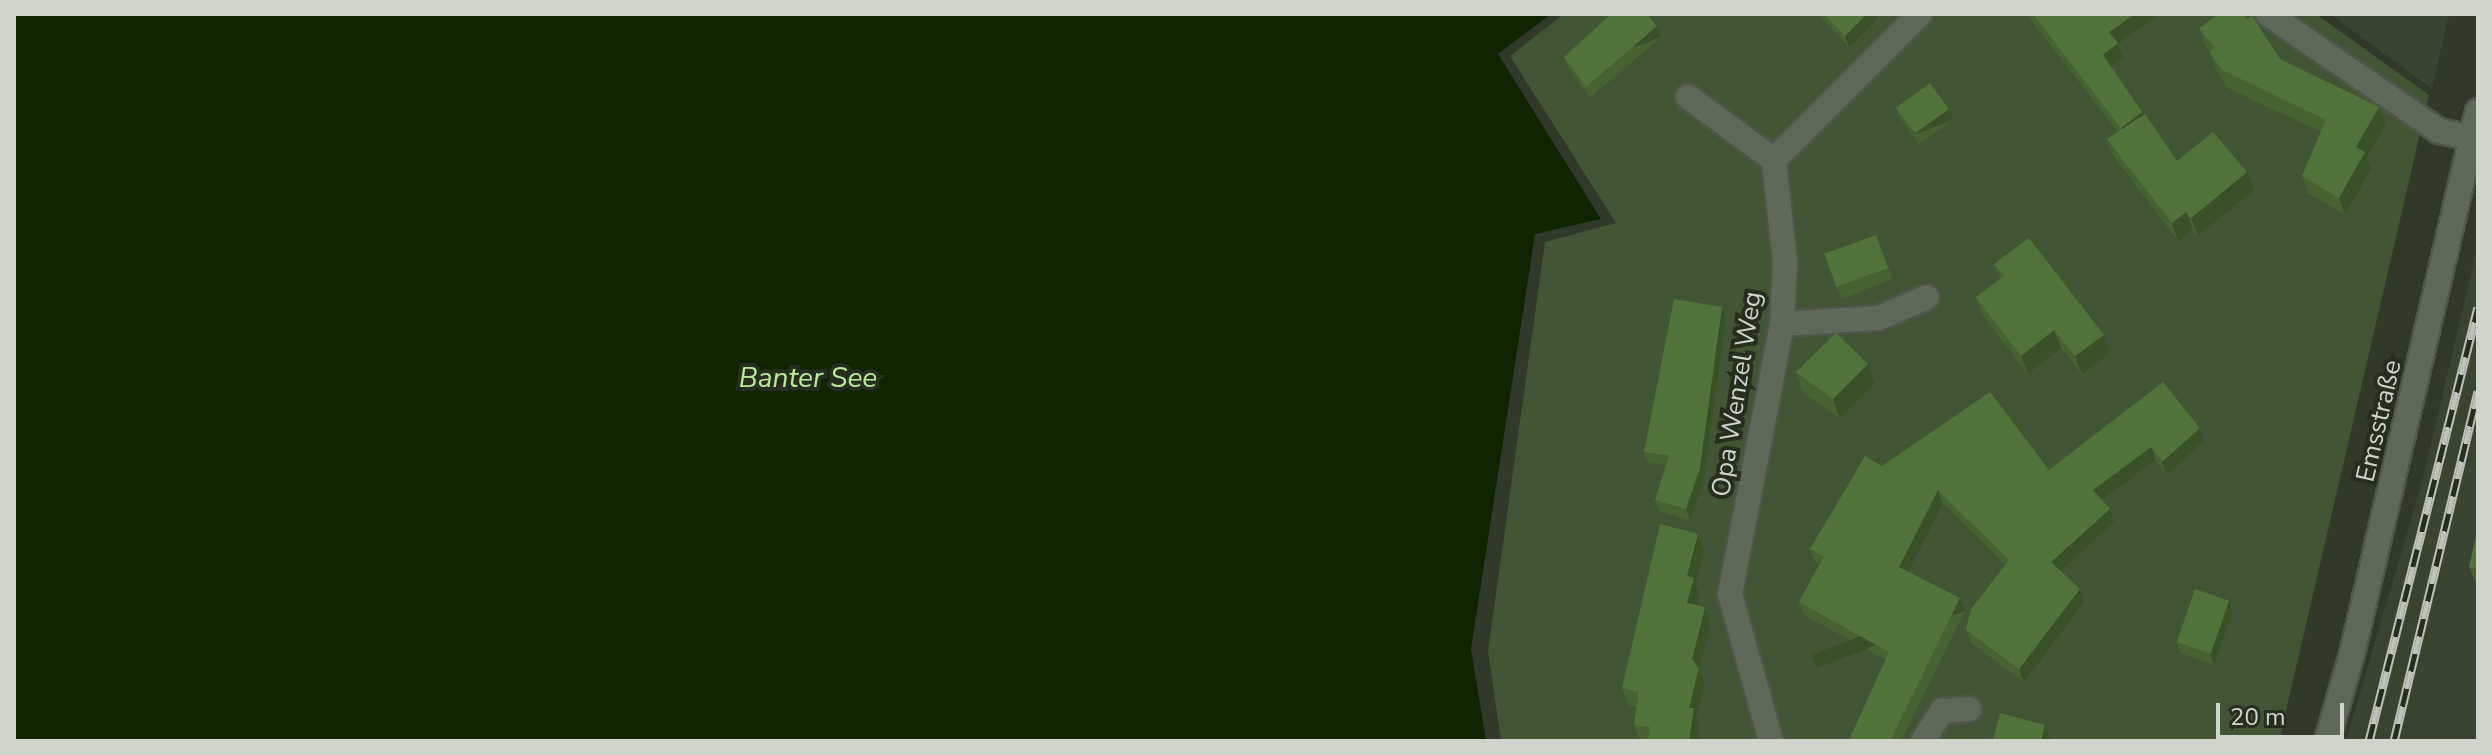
<!DOCTYPE html>
<meta charset="utf-8">
<style>
body{margin:0}
#map{position:relative;width:2492px;height:755px;overflow:hidden;background:#30392a;font-family:"Nunito Sans",sans-serif}
div>[style]{position:absolute}
.built>*{inset:0;background:#394531}
.green>*{inset:0;background:#425535}
.water>*{inset:0;background:#0e2500}
.roads{filter:drop-shadow(2px 0 #4f564a) drop-shadow(-2px 0 #4f564a) drop-shadow(0 2px #4f564a) drop-shadow(0 -2px #4f564a)}
.service>*{height:24px;margin:-12px;padding:0 12px;transform-origin:12px;border-radius:12px;background:#5f6959}
.minor>*{height:24px;margin:-12px;padding:0 12px;transform-origin:12px;border-radius:12px;background:#5f6959}
.rail>*{height:9px;margin-top:-4.5px;transform-origin:0;background:repeating-linear-gradient(90deg,#262e20 0 18px,#bdc2b8 0 36px);box-sizing:border-box;border-block:2px solid #bdc2b8}
.wall>*{inset:0;background:#476332;transform-origin:0 0}
.shaded-wall>*{inset:0;background:#395029;transform-origin:0 0}
.building>*{inset:0;background:#52733a;transform-origin:0 0}
span{translate:-50% -50%;white-space:nowrap;text-align:center;line-height:1.15;-webkit-text-stroke:8px #262e20;paint-order:stroke}
.street-label{font-size:26px;color:#d0d5cc}
.water-label{font-size:28px;color:#baec98;font-style:italic}
.frame{position:absolute;inset:0;border:16px solid #d0d5cc;pointer-events:none}
.scale{position:absolute;left:2216px;top:703px;width:128px;height:36px;box-sizing:border-box;border:4px solid #d0d5cc;border-top:0;padding-left:10px;font-size:24px;line-height:28px;white-space:nowrap;color:#d0d5cc;-webkit-text-stroke:6px #262e20;paint-order:stroke}
</style>
<div id="map">
<div class="built">
<i style="clip-path:polygon(2330px 14px,2449px 14px,2432px 89px)"></i>
<i style="clip-path:polygon(2478px 244px,2478px 741px,2346px 741px,2422px 482px)"></i>
</div>
<div class="green">
<i style="clip-path:polygon(1564px 14px,2316px 14px,2429px 95px,2279px 741px,1501px 741px,1488px 651px,1545px 242px,1616px 223px,1510px 56px)"></i>
</div>
<div class="water">
<i style="clip-path:polygon(14px 14px,1551px 14px,1498px 54px,1601px 219px,1535px 234px,1471px 649px,1486px 741px,14px 741px)"></i>
</div>
<div class="roads">
<div class="service">
<i style="left:2268px;top:14px;width:207px;rotate:34.4deg"></i>
<i style="left:2439px;top:131px;width:34px;rotate:12deg"></i>
<i style="left:1688px;top:97px;width:107px;rotate:36.2deg"></i>
<i style="left:1782px;top:324px;width:97px;rotate:-3.5deg"></i>
<i style="left:1879px;top:318px;width:52px;rotate:-23.6deg"></i>
<i style="left:1771px;top:741px;width:153px;rotate:-105.6deg"></i>
<i style="left:1730px;top:594px;width:275px;rotate:-79.1deg"></i>
<i style="left:1782px;top:324px;width:62px;rotate:-87.2deg"></i>
<i style="left:1785px;top:262px;width:103px;rotate:-96.2deg"></i>
<i style="left:1774px;top:160px;width:206px;rotate:-45deg"></i>
<i style="left:1923px;top:741px;width:36px;rotate:-58deg"></i>
<i style="left:1942px;top:711px;width:27px;rotate:-4deg"></i>
</div>
<div class="minor">
<i style="left:2327px;top:741px;width:91px;rotate:-74deg"></i>
<i style="left:2352px;top:654px;width:557px;rotate:-76.94deg"></i>
</div>
</div>
<div class="rail">
<i style="left:2369px;top:741px;width:447px;rotate:-75.9deg"></i>
<i style="left:2394px;top:741px;width:360px;rotate:-76.5deg"></i>
</div>
<div class="wall">
<i style="clip-path:polygon(1820px 14px,1881px 14px,1849px 47px,1823px 20px)"></i>
<i style="clip-path:polygon(2029px 14px,2156px 14px,2156px 16px,2118px 44px,2123px 57px,2111px 66px,2143px 115px,2177px 161px,2254px 190px,2198px 236px,2193px 230px,2178px 241px,2114px 157px,2107px 139px,2118px 132px,2030px 19px)"></i>
<i style="clip-path:polygon(1657px 26px,1661px 37px,1590px 98px,1568px 68px,1564px 57px)"></i>
<i style="clip-path:polygon(2199px 28px,2280px 59px,2386px 124px,2367px 157px,2371px 169px,2345px 215px,2308px 193px,2302px 176px,2321px 132px,2228px 88px,2216px 70px,2210px 52px,2205px 45px)"></i>
<i style="clip-path:polygon(1896px 107px,1953px 120px,1919px 144px,1900px 118px)"></i>
<i style="left:1876px;top:235px;width:47px;height:55px;rotate:69deg"></i>
<i style="clip-path:polygon(1994px 264px,2110px 353px,2082px 374px,2061px 348px,2028px 374px,1983px 316px,1976px 297px,2000px 279px)"></i>
<i style="clip-path:polygon(1722px 307px,1726px 318px,1704px 479px,1690px 521px,1659px 511px,1655px 500px,1666px 465px,1648px 463px,1644px 452px)"></i>
<i style="clip-path:polygon(1796px 372px,1875px 384px,1840px 419px,1803px 393px)"></i>
<i style="clip-path:polygon(2163px 382px,2204px 441px,2167px 475px,2155px 460px,2102px 500px,2114px 522px,2060px 571px,2080px 589px,2084px 602px,2024px 682px,1971px 643px,1966px 630px,2006px 565px,1943px 503px,1908px 571px,1965px 611px,1901px 741px,1849px 741px,1886px 660px,1804px 615px,1799px 602px,1820px 564px,1815px 562px,1810px 549px,1882px 466px,2049px 470px)"></i>
<i style="clip-path:polygon(2478px 528px,2478px 588px,2469px 567px)"></i>
<i style="clip-path:polygon(1698px 534px,1704px 551px,1696px 583px,1700px 594px,1697px 605px,1705px 607px,1711px 624px,1699px 669px,1705px 685px,1697px 717px,1700px 725px,1698px 741px,1640px 741px,1634px 725px,1637px 707px,1628px 705px,1622px 688px)"></i>
<i style="clip-path:polygon(2233px 612px,2214px 665px,2180px 653px,2176px 642px)"></i>
</div>
<div class="shaded-wall">
<i style="clip-path:polygon(1867px 14px,1881px 14px,1849px 47px,1845px 36px)"></i>
<i style="clip-path:polygon(2135px 14px,2156px 14px,2156px 16px,2118px 44px,2123px 57px,2108px 69px,2103px 55px,2109px 32px)"></i>
<i style="left:1657px;top:26px;width:12px;height:94px;rotate:70deg"></i>
<i style="clip-path:polygon(2379px 107px,2386px 124px,2367px 157px,2371px 169px,2345px 215px,2339px 198px,2356px 147px)"></i>
<i style="left:1949px;top:109px;width:12px;height:42px;rotate:70deg"></i>
<i style="clip-path:polygon(2142px 112px,2147px 126px,2126px 142px,2121px 128px)"></i>
<i style="clip-path:polygon(2247px 172px,2254px 190px,2198px 236px,2191px 218px)"></i>
<i style="clip-path:polygon(2186px 212px,2193px 230px,2178px 241px,2172px 223px)"></i>
<i style="clip-path:polygon(1722px 307px,1726px 318px,1704px 479px,1690px 521px,1686px 509px)"></i>
<i style="clip-path:polygon(2054px 330px,2061px 348px,2028px 374px,2021px 356px)"></i>
<i style="clip-path:polygon(2104px 335px,2110px 353px,2082px 374px,2075px 356px)"></i>
<i style="clip-path:polygon(1868px 364px,1875px 384px,1840px 419px,1833px 399px)"></i>
<i style="clip-path:polygon(2200px 428px,2204px 441px,2167px 475px,2162px 462px)"></i>
<i style="clip-path:polygon(2151px 447px,2155px 460px,2098px 503px,2093px 490px)"></i>
<i style="clip-path:polygon(1938px 490px,1943px 503px,1904px 580px,1899px 567px)"></i>
<i style="clip-path:polygon(2110px 509px,2114px 522px,2056px 575px,2051px 562px)"></i>
<i style="clip-path:polygon(1698px 534px,1704px 551px,1696px 583px,1700px 594px,1693px 619px,1687px 603px,1687px 576px)"></i>
<i style="clip-path:polygon(2080px 589px,2084px 602px,2024px 682px,2019px 669px)"></i>
<i style="left:1960px;top:598px;width:14px;height:159px;rotate:69deg"></i>
<i style="clip-path:polygon(2229px 601px,2233px 612px,2214px 665px,2210px 654px)"></i>
<i style="clip-path:polygon(1705px 607px,1711px 624px,1699px 669px,1705px 685px,1697px 717px,1700px 725px,1698px 741px,1689px 741px,1689px 708px,1692px 659px)"></i>
<i style="clip-path:polygon(2045px 725px,2051px 741px,2041px 741px)"></i>
</div>
<div class="building">
<i style="clip-path:polygon(1611px 14px,1646px 14px,1657px 26px,1586px 87px,1564px 57px)"></i>
<i style="clip-path:polygon(1824px 14px,1867px 14px,1845px 36px)"></i>
<i style="clip-path:polygon(2033px 14px,2135px 14px,2109px 32px,2118px 43px,2103px 55px,2142px 112px,2121px 128px)"></i>
<i style="clip-path:polygon(2219px 14px,2243px 14px,2247px 19px,2252px 16px,2280px 59px,2379px 107px,2356px 147px,2365px 152px,2339px 198px,2302px 176px,2326px 120px,2222px 70px,2210px 53px,2214px 47px,2199px 28px)"></i>
<i style="left:1930px;top:83px;width:32px;height:42px;rotate:54deg"></i>
<i style="clip-path:polygon(2145px 114px,2177px 161px,2213px 132px,2247px 172px,2191px 218px,2186px 212px,2172px 223px,2107px 139px)"></i>
<i style="left:1876px;top:235px;width:35px;height:55px;rotate:70deg"></i>
<i style="clip-path:polygon(2029px 238px,2104px 335px,2075px 356px,2054px 330px,2021px 356px,1976px 297px,2004px 276px,1994px 264px)"></i>
<i style="clip-path:polygon(1674px 299px,1722px 307px,1700px 468px,1686px 509px,1655px 500px,1669px 455px,1644px 452px)"></i>
<i style="clip-path:polygon(1836px 333px,1868px 364px,1833px 399px,1796px 372px)"></i>
<i style="clip-path:polygon(2163px 382px,2200px 428px,2162px 462px,2151px 447px,2093px 490px,2110px 509px,2051px 562px,2080px 589px,2019px 669px,1966px 630px,1971px 609px,2009px 560px,1938px 490px,1899px 567px,1960px 598px,1890px 741px,1849px 740px,1889px 652px,1799px 602px,1824px 556px,1810px 549px,1865px 456px,1882px 466px,1990px 392px,2049px 470px)"></i>
<i style="clip-path:polygon(1660px 524px,1698px 534px,1687px 576px,1694px 578px,1687px 603px,1705px 607px,1692px 659px,1699px 668px,1689px 708px,1694px 708px,1689px 741px,1648px 741px,1650px 727px,1634px 725px,1639px 692px,1622px 688px)"></i>
<i style="clip-path:polygon(2478px 528px,2478px 569px,2469px 567px)"></i>
<i style="left:2195px;top:589px;width:36px;height:56px;rotate:19deg"></i>
<i style="clip-path:polygon(2000px 713px,2045px 725px,2041px 741px,1985px 741px,1986px 738px,1993px 740px)"></i>
</div>
<div class="street-label">
<span style="left:1737px;top:394px;rotate:-81deg">Opa Wenzel Weg</span>
<span style="left:2379px;top:421px;rotate:-77deg">Emsstraße</span>
</div>
<div class="water-label">
<span style="left:808px;top:378px">Banter See</span>
</div>
<div class="frame"></div>
<div class="scale">20 m</div>
</div>
